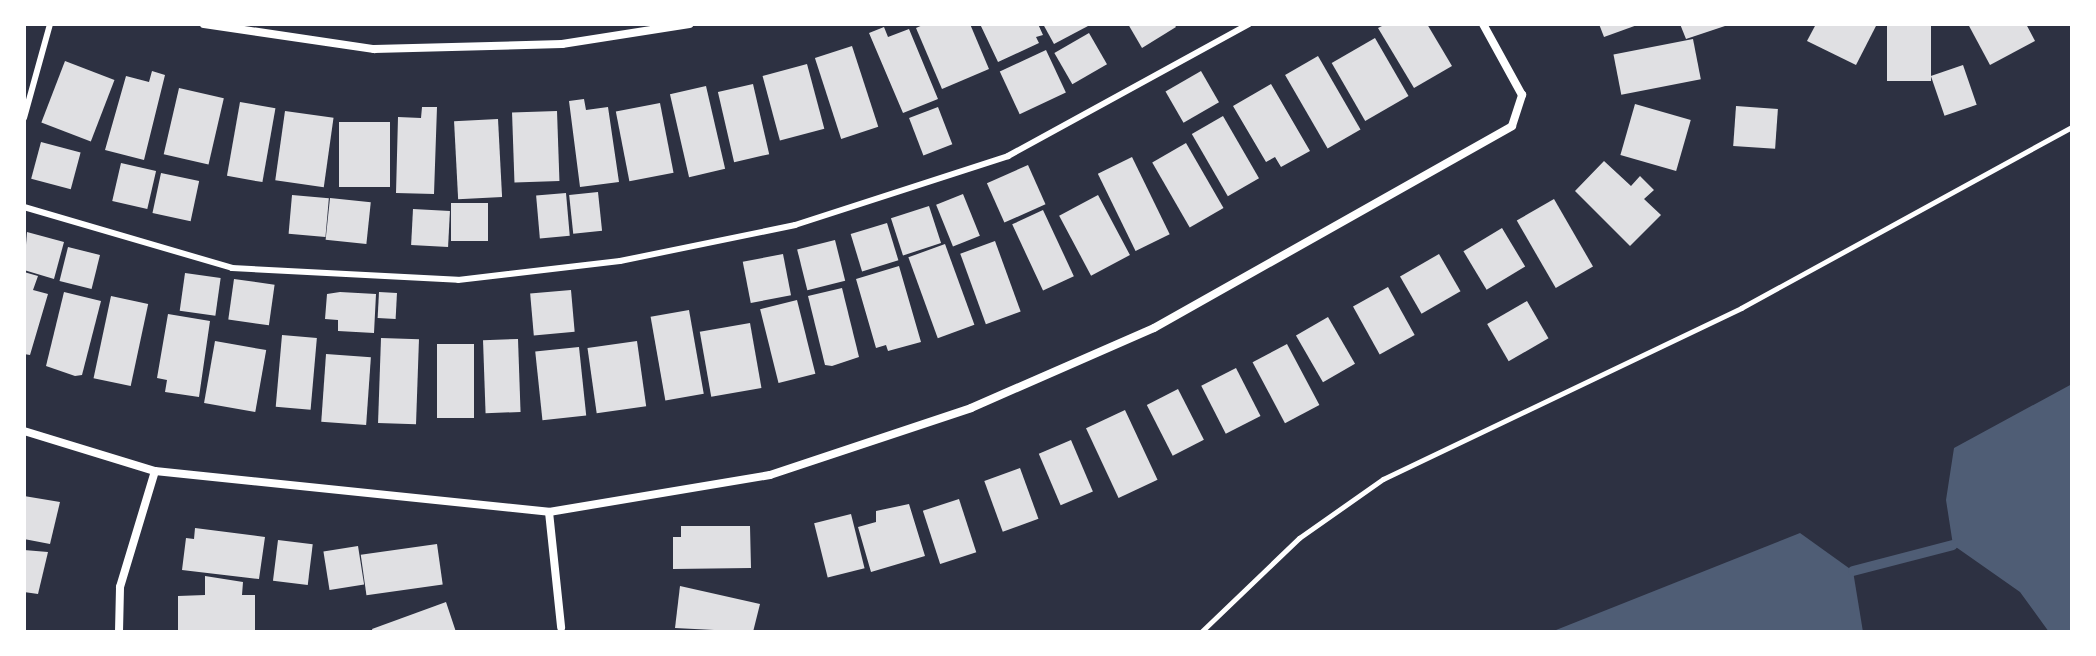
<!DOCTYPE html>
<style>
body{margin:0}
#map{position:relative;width:2096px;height:656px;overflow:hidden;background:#2d3142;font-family:"Times New Roman",serif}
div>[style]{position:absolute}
.water>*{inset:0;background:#4f5d75}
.stream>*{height:10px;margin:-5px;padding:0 5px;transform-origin:5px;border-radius:5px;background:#4f5d75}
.building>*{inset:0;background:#e0e0e3;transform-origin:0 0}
.path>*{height:5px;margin:-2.5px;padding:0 2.5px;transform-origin:2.5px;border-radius:2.5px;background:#fff}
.service>*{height:6px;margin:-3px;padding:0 3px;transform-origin:3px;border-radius:3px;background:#fff}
.minor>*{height:8px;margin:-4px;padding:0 4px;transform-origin:4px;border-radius:4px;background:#fff}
span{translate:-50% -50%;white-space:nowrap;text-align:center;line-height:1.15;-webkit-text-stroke:8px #fff;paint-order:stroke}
.frame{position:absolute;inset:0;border:26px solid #fff;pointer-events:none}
</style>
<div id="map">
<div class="water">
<i style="clip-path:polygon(2072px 384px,2072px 632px,2049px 632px,2020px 592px,1953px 545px,1946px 500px,1954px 448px)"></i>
<i style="clip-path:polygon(1800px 533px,1853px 571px,1863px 632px,1551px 632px)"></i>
</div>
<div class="stream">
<i style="left:1853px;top:571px;width:103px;rotate:-14.6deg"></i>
</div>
<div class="building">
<i style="clip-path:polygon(925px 24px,970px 24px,989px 69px,942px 89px,916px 28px)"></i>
<i style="clip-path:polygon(980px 24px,1038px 24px,1043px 35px,1036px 37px,1039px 43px,998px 62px)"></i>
<i style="clip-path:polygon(1043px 24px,1087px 24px,1088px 26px,1054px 44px)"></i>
<i style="clip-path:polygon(1128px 24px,1174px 24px,1176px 27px,1142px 48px)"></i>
<i style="clip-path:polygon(1386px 24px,1427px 24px,1452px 66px,1414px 88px,1378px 28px)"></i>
<i style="clip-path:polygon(1599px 24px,1640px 24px,1604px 37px)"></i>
<i style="clip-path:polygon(1680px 24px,1731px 24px,1686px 39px)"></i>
<i style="clip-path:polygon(1816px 24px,1877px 24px,1856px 65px,1807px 41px)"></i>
<i style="left:1887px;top:24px;width:44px;height:57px"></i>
<i style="clip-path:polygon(1968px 24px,2026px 24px,2035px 41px,1990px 65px)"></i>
<i style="clip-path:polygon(884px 27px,888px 37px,909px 29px,938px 99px,903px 113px,869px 33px)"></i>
<i style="left:1089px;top:33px;width:36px;height:40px;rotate:60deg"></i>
<i style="left:1375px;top:38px;width:67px;height:50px;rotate:60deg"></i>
<i style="left:1693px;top:39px;width:41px;height:81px;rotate:79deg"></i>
<i style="left:852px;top:46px;width:85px;height:39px;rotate:72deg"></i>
<i style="left:1046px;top:50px;width:47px;height:51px;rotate:65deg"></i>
<i style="left:1318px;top:56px;width:85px;height:38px;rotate:60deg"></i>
<i style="left:65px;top:61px;width:53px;height:66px;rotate:21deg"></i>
<i style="left:807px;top:64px;width:67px;height:46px;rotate:75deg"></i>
<i style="left:1963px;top:65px;width:42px;height:34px;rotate:71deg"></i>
<i style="clip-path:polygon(152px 71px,165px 75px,144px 160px,105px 150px,126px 76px,149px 82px)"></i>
<i style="left:1201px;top:71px;width:36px;height:41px;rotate:60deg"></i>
<i style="left:753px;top:84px;width:72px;height:36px;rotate:77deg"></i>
<i style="clip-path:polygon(1271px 84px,1310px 151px,1281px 167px,1275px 157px,1266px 162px,1233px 106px)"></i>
<i style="left:706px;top:86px;width:85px;height:37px;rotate:77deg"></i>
<i style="left:179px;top:88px;width:46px;height:68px;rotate:13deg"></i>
<i style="clip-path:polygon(584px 99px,586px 110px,608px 107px,619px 182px,580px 187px,569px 101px)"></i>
<i style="left:240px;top:102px;width:36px;height:75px;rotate:10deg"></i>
<i style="left:660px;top:103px;width:71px;height:45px;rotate:79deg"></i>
<i style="left:1635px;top:104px;width:58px;height:53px;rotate:16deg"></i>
<i style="left:1736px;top:106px;width:42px;height:40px;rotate:4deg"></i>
<i style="clip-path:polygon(422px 107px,437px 107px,434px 194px,396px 193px,398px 117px,421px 118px)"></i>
<i style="left:938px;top:107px;width:40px;height:31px;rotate:69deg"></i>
<i style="left:285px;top:111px;width:49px;height:70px;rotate:8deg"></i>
<i style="left:557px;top:111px;width:70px;height:45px;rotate:88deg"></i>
<i style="left:1223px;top:116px;width:72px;height:36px;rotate:60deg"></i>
<i style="left:498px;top:119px;width:78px;height:44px;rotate:87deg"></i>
<i style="left:339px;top:122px;width:51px;height:65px"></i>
<i style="left:41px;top:142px;width:41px;height:38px;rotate:15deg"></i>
<i style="left:1186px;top:143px;width:75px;height:39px;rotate:60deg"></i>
<i style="left:1132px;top:157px;width:86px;height:38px;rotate:64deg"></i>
<i style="clip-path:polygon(1604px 161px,1631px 186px,1640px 176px,1654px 190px,1644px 199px,1661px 215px,1630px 246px,1575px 191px)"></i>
<i style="left:121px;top:163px;width:36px;height:39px;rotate:13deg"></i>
<i style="left:1028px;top:165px;width:43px;height:45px;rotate:66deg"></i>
<i style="left:161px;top:173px;width:39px;height:41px;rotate:12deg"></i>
<i style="left:598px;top:192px;width:39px;height:29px;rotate:84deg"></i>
<i style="left:566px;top:193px;width:43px;height:30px;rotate:85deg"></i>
<i style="left:963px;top:194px;width:45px;height:29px;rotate:68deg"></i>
<i style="left:292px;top:195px;width:37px;height:39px;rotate:5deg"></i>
<i style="left:1098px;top:195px;width:68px;height:44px;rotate:62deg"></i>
<i style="left:330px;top:198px;width:41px;height:42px;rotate:6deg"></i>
<i style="left:1554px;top:199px;width:78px;height:43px;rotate:60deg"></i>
<i style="left:451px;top:203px;width:37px;height:38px"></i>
<i style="left:929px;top:206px;width:39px;height:40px;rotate:72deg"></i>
<i style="left:413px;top:209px;width:37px;height:36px;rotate:3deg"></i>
<i style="left:1043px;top:210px;width:73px;height:34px;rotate:65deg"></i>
<i style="left:887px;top:223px;width:39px;height:38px;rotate:73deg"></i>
<i style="left:1502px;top:228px;width:45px;height:45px;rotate:59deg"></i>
<i style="clip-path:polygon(27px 232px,64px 242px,54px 279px,24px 270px)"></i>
<i style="left:835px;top:240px;width:42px;height:39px;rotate:76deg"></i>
<i style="left:995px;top:241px;width:75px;height:37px;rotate:70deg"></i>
<i style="left:945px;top:244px;width:86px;height:39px;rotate:70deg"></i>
<i style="left:68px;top:247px;width:33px;height:35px;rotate:14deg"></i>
<i style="left:783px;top:254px;width:42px;height:41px;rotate:79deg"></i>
<i style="left:1439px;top:254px;width:43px;height:45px;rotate:60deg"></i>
<i style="clip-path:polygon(899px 266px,921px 342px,888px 351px,886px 345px,876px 348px,856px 279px)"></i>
<i style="clip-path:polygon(24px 272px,38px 276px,33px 290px,48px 294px,30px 355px,24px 354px)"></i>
<i style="left:185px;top:273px;width:36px;height:38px;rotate:8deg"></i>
<i style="left:234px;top:279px;width:41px;height:41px;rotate:8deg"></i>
<i style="left:1388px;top:287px;width:55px;height:40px;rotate:61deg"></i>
<i style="clip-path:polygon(842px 288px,859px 357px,832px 366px,825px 365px,808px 296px)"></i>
<i style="left:571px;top:290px;width:42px;height:41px;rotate:85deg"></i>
<i style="clip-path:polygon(64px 292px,101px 301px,82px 375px,75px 376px,46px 366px)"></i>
<i style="clip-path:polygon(340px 292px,376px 294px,374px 333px,338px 331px,338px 320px,325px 319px,327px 294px)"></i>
<i style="left:379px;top:292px;width:18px;height:26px;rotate:3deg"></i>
<i style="left:111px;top:296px;width:38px;height:84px;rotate:12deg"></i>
<i style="left:797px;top:300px;width:76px;height:38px;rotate:76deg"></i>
<i style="left:1527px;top:301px;width:43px;height:46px;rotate:60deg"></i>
<i style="left:689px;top:310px;width:85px;height:39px;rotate:80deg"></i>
<i style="clip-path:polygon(168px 314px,210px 321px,199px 397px,165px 392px,167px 380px,157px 378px)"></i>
<i style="left:1328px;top:317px;width:54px;height:37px;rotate:60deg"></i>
<i style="left:750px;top:323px;width:66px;height:51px;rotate:80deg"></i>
<i style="left:282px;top:335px;width:35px;height:72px;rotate:5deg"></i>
<i style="left:381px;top:338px;width:38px;height:85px;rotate:2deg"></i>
<i style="left:518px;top:339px;width:73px;height:35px;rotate:88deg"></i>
<i style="left:215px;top:341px;width:52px;height:63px;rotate:10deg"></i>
<i style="left:637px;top:341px;width:66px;height:50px;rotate:82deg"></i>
<i style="left:437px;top:344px;width:37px;height:74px"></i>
<i style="left:1287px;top:344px;width:69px;height:39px;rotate:62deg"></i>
<i style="left:579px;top:347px;width:69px;height:44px;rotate:84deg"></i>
<i style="left:326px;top:354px;width:45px;height:68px;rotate:4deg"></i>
<i style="left:1236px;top:368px;width:54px;height:39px;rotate:63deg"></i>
<i style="left:1178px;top:389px;width:57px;height:35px;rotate:63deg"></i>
<i style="left:1125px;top:410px;width:77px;height:43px;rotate:65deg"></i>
<i style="left:1071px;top:440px;width:56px;height:35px;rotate:67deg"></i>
<i style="left:1020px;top:468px;width:54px;height:38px;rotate:70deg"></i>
<i style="clip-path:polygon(24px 496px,60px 502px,50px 544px,24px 539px)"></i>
<i style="left:959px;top:499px;width:56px;height:38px;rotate:72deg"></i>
<i style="clip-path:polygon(909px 504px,925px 556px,871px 572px,858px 527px,876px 522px,876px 511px)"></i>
<i style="left:851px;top:514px;width:56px;height:38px;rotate:76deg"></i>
<i style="clip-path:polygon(681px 526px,750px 526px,751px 568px,673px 569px,673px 537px,681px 537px)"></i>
<i style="clip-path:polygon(195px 528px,265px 537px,259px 579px,182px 570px,186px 538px,194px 539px)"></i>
<i style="left:278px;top:540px;width:35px;height:41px;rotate:7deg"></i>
<i style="left:437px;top:544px;width:41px;height:77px;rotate:82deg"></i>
<i style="left:358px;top:546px;width:39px;height:35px;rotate:81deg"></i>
<i style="clip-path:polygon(24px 550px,48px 552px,38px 594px,24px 592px)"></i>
<i style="clip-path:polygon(205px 576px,243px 582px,242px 595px,255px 595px,255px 632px,178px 632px,178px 596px,205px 595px)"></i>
<i style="clip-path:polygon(680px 586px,760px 604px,753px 632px,675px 628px)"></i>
<i style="clip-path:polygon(446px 602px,456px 632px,373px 632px,372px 629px)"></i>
</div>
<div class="path">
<i style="left:1201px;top:632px;width:136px;rotate:-43.8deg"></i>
<i style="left:1299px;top:538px;width:103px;rotate:-35.1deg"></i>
<i style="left:1383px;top:479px;width:397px;rotate:-25.5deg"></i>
<i style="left:1741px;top:308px;width:377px;rotate:-28.7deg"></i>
</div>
<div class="service">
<i style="left:24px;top:118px;width:98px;rotate:-74.5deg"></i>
<i style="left:24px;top:207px;width:217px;rotate:16.3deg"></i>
<i style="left:232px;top:268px;width:226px;rotate:3deg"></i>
<i style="left:458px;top:280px;width:163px;rotate:-6.7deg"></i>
<i style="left:620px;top:261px;width:179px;rotate:-11.6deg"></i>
<i style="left:795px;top:225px;width:224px;rotate:-17.9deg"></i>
<i style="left:1008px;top:156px;width:275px;rotate:-28.7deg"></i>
</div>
<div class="minor">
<i style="left:204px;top:24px;width:172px;rotate:8.4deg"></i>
<i style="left:374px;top:49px;width:188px;rotate:-1.5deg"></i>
<i style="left:562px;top:44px;width:129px;rotate:-8.9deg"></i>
<i style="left:24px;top:431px;width:137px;rotate:17deg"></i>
<i style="left:155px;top:471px;width:396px;rotate:5.9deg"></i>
<i style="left:549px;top:512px;width:224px;rotate:-9.5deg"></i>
<i style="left:770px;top:475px;width:212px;rotate:-18.4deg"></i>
<i style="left:971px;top:408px;width:200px;rotate:-23.6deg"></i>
<i style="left:1154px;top:328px;width:411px;rotate:-29.4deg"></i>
<i style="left:1512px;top:126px;width:33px;rotate:-72deg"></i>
<i style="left:1522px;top:95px;width:81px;rotate:-118.8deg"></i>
<i style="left:549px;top:512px;width:116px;rotate:84deg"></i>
<i style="left:119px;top:632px;width:45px;rotate:-88.7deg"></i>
<i style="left:120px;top:587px;width:121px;rotate:-73.2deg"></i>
</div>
<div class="frame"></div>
</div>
